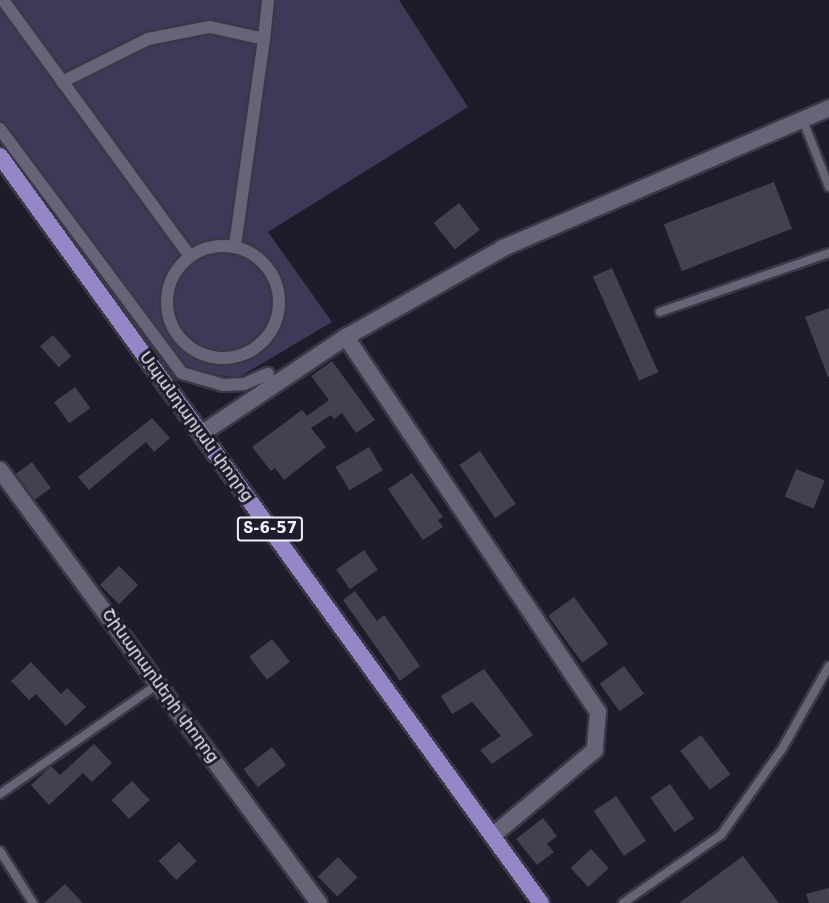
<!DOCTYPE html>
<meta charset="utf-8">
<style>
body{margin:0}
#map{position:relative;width:829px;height:903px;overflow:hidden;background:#1e1b2a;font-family:"DejaVu Sans","Noto Sans Armenian",sans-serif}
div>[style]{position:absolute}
.green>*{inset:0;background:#3f3858}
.building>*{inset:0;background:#444052;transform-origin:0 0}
.roads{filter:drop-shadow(2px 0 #3b3846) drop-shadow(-2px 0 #3b3846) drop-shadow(0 2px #3b3846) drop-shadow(0 -2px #3b3846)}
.service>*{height:8px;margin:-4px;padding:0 4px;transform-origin:4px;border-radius:4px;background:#676477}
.pedestrian>*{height:12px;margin:-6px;padding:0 6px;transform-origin:6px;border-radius:6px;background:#676477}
.pedestrian>.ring{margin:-6px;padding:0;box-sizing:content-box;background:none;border:12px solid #676477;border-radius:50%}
.minor>*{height:16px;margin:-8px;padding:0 8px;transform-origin:8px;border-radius:8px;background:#676477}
.tertiary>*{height:16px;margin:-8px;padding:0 8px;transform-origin:8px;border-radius:8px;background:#676477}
.primary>*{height:16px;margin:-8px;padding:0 8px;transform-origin:8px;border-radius:8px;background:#9586c7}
span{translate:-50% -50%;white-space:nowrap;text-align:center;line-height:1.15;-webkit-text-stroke:6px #1e1b2a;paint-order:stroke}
.shield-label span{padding:2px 4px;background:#1e1b2a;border:2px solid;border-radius:4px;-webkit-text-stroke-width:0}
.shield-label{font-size:15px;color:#efeef9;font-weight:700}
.street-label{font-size:16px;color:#efeef9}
</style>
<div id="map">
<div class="green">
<i style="clip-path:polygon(0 0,399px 0,468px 107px,268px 232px,332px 322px,239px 377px,184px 372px,0 120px)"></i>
</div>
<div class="building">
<i style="left:774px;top:182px;width:50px;height:118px;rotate:69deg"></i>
<i style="left:459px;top:203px;width:34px;height:32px;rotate:52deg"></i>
<i style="left:612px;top:268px;width:114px;height:21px;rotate:66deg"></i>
<i style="clip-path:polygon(829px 308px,829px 377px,828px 377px,805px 317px)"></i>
<i style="left:53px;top:335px;width:28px;height:17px;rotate:49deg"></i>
<i style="clip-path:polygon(332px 361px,375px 420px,356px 433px,342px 413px,334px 419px,331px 415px,311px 428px,326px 447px,284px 480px,275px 468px,271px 471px,252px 447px,302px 410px,307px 416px,329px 400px,311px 376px)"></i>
<i style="left:75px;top:387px;width:26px;height:26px;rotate:54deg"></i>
<i style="clip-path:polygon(152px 418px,170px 438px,154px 452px,146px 442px,89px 490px,78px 477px)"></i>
<i style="left:369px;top:447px;width:27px;height:39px;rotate:59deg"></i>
<i style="left:480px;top:451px;width:64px;height:25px;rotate:56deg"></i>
<i style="left:32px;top:462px;width:32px;height:20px;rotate:54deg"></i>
<i style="left:796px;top:469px;width:31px;height:30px;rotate:22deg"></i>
<i style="clip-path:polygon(412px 473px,443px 517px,438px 520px,443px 527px,423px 540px,388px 489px)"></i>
<i style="left:364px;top:550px;width:24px;height:34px;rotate:55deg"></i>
<i style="left:119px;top:566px;width:27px;height:27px;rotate:45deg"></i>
<i style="clip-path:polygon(355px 591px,377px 621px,384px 615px,420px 666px,400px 681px,343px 600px)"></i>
<i style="left:574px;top:597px;width:58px;height:32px;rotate:54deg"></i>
<i style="left:272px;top:639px;width:29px;height:29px;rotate:52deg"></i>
<i style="clip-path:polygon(31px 662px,61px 694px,67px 688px,86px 707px,66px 726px,36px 694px,29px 700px,11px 681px)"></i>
<i style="left:624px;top:666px;width:34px;height:30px;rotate:54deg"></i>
<i style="clip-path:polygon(484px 669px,533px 735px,492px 764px,480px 750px,501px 736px,472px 702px,452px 714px,441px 696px)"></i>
<i style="left:701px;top:735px;width:49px;height:26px;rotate:53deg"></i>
<i style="clip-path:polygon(94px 744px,112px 763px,92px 782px,83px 773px,49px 805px,31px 785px,51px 766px,60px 775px)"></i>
<i style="left:272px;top:747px;width:23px;height:36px;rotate:52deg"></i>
<i style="left:132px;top:781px;width:26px;height:28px;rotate:47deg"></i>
<i style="left:670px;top:784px;width:42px;height:24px;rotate:55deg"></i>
<i style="left:616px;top:796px;width:54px;height:27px;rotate:56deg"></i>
<i style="clip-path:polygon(543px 818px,557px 836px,547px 844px,554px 852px,537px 865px,516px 839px)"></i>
<i style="left:179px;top:842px;width:26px;height:28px;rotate:47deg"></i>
<i style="left:591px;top:849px;width:26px;height:28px;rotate:47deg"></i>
<i style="clip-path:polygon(743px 856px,779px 903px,679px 903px)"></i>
<i style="left:338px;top:857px;width:28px;height:28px;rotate:46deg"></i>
<i style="clip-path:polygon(65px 884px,83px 903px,44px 903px)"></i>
<i style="clip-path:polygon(829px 888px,829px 903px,809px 903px,806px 894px)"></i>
</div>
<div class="roads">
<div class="service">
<i style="left:802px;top:118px;width:74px;rotate:68.6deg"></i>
<i style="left:660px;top:312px;width:179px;rotate:-19.2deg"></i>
<i style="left:0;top:794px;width:193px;rotate:-34.8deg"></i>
<i style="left:0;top:851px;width:62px;rotate:57.6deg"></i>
<i style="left:623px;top:903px;width:119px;rotate:-34.8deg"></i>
<i style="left:721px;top:835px;width:105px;rotate:-54.7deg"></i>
<i style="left:782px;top:749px;width:95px;rotate:-60.5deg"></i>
</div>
<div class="pedestrian">
<i style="left:3px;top:0;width:316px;rotate:53.9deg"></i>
<i style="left:264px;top:39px;width:39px;rotate:-84deg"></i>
<i style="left:62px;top:82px;width:96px;rotate:-26.6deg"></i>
<i style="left:148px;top:39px;width:63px;rotate:-11deg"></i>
<i style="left:210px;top:27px;width:55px;rotate:12.5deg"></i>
<i style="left:264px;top:39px;width:209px;rotate:98deg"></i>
<i style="left:0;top:129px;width:304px;rotate:53.3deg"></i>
<i style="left:182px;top:373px;width:43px;rotate:16.3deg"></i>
<i style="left:223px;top:385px;width:21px;rotate:-3deg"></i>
<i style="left:244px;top:384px;width:26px;rotate:-23deg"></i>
<i class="ring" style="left:167px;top:246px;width:100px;height:100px"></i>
</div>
<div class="minor">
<i style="left:346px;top:337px;width:452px;rotate:56.1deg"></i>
<i style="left:598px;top:712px;width:38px;rotate:95deg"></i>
<i style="left:595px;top:750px;width:134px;rotate:140.1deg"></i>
<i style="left:0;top:470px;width:538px;rotate:53.62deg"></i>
</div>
<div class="tertiary">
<i style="left:201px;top:434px;width:174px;rotate:-33.8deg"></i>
<i style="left:346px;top:337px;width:180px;rotate:-29.5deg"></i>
<i style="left:503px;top:248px;width:355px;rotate:-23.2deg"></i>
</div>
<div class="primary">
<i style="left:0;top:156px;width:922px;rotate:54.09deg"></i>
</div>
</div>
<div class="shield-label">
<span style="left:270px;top:529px">Տ-6-57</span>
</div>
<div class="street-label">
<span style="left:196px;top:427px;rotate:54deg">Սպանդարյան փողոց</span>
<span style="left:160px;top:686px;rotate:54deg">Շինարարների փողոց</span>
</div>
</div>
